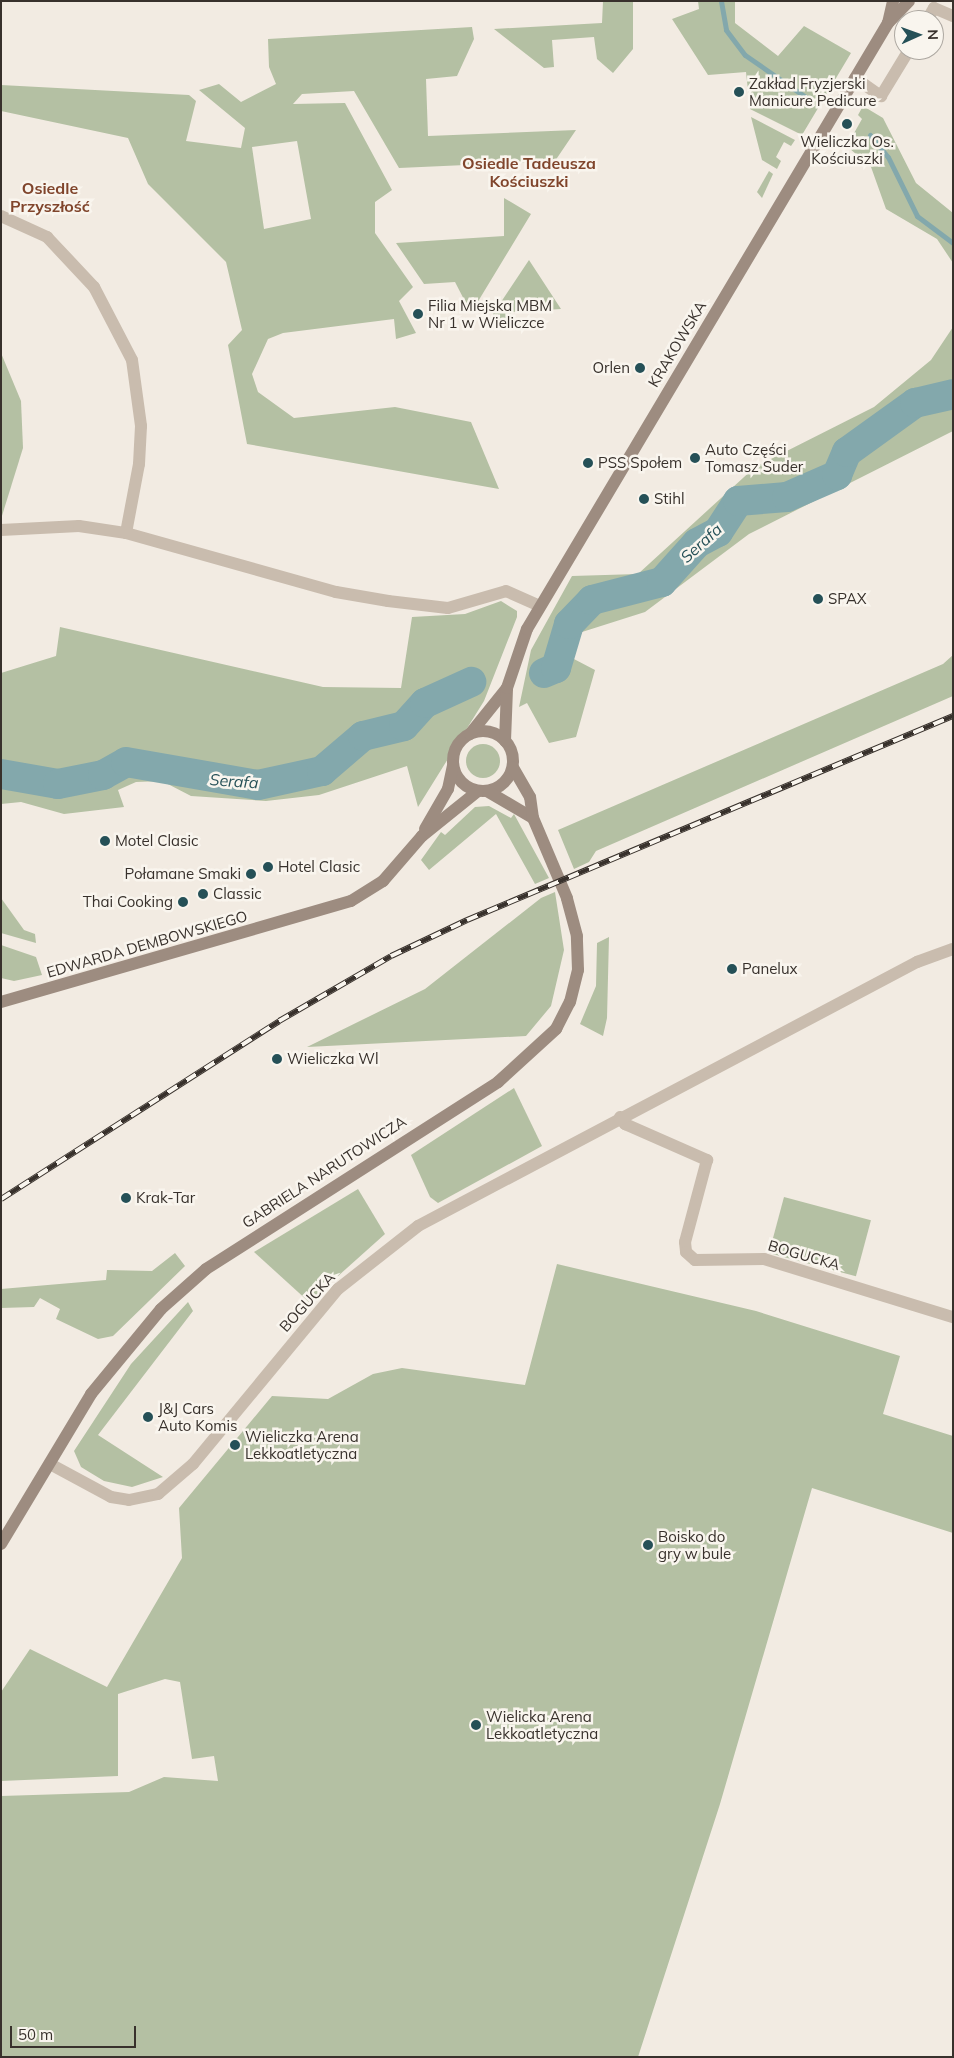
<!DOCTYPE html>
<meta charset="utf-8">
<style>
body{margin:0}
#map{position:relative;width:954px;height:2058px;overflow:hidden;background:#f2ebe2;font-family:Mulish,sans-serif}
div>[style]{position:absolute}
.green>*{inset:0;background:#b4c0a3;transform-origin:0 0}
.round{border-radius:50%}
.stream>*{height:5px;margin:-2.5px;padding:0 2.5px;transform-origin:2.5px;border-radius:2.5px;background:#83a8ac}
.river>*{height:30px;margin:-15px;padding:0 15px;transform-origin:15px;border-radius:15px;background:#83a8ac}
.street>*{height:12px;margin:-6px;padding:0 6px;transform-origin:6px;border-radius:6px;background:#c9bcae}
.secondary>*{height:12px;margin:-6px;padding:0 6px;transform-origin:6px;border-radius:6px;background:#9d8c80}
.secondary>.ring{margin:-6px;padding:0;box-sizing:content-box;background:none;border:12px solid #9d8c80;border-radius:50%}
.rail>*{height:5.5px;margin-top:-2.75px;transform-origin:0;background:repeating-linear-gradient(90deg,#f9f5ee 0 11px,#38312c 0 22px);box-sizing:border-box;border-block:1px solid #38312c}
.dots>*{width:14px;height:14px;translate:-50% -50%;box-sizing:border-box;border:2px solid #f9f5ee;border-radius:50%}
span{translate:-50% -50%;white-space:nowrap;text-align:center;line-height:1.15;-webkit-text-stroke:5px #f9f5ee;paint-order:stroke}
.poi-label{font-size:15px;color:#38312c}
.left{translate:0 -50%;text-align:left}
.right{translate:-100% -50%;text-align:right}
.street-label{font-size:15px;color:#38312c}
.neighbourhood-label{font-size:16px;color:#80452c;font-weight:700}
.water-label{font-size:16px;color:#255057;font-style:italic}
.frame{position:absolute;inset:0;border:2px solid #38312c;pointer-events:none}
.north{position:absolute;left:894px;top:10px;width:50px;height:50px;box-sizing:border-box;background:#f9f5ee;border:1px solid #aca7a0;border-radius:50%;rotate:88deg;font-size:14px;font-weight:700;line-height:20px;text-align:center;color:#38312c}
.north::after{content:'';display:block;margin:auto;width:18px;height:22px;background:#255057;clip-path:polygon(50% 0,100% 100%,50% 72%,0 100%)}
.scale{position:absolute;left:10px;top:2026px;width:126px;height:22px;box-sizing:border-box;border:2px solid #38312c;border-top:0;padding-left:6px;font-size:15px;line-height:18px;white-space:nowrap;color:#38312c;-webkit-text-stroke:4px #f9f5ee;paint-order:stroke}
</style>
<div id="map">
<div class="green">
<i style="clip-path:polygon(603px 1px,633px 1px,633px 49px,613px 73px,597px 59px,594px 37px,552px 40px,554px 67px,544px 68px,494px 29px,602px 23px)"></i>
<i style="clip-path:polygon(698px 1px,735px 1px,735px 23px,778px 56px,804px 26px,851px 53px,802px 135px,750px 109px,746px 72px,708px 75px,672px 19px,699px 9px)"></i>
<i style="clip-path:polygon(evenodd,472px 27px,474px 39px,457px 76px,426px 79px,428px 136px,576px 130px,555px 161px,399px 168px,354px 91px,302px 94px,293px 104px,345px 103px,392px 190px,375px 202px,375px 233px,413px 287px,399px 301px,416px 333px,396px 339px,394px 319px,283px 333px,268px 339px,252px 374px,258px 392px,294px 418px,395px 407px,471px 422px,499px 489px,247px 444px,228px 345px,242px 330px,226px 262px,148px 184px,128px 138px,1px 111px,1px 85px,189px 95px,196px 101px,186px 141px,241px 148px,245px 128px,199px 90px,219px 84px,241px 102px,276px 84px,269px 67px,268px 39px,472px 27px,297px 141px,311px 219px,264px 229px,252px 147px,297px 141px)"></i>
<i style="clip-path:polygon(863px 106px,883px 118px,916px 183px,953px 213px,953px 263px,937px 239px,886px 209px,871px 167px,842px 142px,849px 142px,862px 119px,858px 115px)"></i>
<i style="clip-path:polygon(751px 117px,795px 140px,791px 146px,784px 142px,776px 157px,781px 161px,777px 169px,762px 160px)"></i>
<i style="clip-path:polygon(769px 171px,773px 174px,762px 198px,757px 192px)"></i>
<i style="clip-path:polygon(504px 198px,531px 214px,471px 313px,455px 282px,424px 284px,396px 243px,504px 236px)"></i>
<i style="clip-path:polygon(529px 260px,561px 309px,511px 312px,511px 324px,494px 324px,493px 314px)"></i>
<i style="clip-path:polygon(953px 327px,953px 431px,749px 534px,645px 612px,582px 632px,572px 658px,595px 670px,576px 737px,549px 743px,527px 703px,519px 707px,531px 650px,572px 576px,638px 574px,755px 467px,874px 407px,931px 360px)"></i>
<i style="clip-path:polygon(1px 353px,21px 401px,23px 448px,1px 519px)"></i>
<i style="clip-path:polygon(501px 601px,517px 611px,517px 617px,484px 701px,418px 807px,407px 766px,319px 795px,266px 801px,191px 796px,162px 781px,136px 782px,118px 790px,124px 807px,64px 814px,21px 802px,1px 804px,1px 673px,56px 656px,60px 627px,323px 687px,401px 688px,412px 617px,465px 614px)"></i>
<i style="clip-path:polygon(953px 655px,953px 696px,596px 851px,589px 862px,574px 869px,558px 830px,943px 664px)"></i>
<i class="round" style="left:466px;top:744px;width:34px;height:34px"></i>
<i style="clip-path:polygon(489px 806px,511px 818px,514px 814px,549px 878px,535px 884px,496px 814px,429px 870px,421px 860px,441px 832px,445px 835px,475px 807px)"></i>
<i style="clip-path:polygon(555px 892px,564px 950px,551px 1006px,526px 1036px,307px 1047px,425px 989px,541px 898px)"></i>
<i style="clip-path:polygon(1px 898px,24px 930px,35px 934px,36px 943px,1px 933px)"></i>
<i style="clip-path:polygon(609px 937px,607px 1018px,603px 1036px,580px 1024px,596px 986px,597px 943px)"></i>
<i style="clip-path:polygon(1px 945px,36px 957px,42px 975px,14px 981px,1px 978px)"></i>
<i style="clip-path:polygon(514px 1088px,542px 1146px,438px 1203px,430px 1197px,411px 1155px)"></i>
<i style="clip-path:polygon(358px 1189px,385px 1234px,309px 1302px,254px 1252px)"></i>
<i style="left:784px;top:1197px;width:90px;height:58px;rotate:15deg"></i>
<i style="clip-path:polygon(175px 1253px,185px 1266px,113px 1336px,98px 1339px,56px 1319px,60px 1309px,40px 1298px,34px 1307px,1px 1308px,1px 1289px,106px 1280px,107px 1270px,152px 1271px)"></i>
<i style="clip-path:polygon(557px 1264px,756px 1311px,900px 1356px,883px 1414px,953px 1436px,953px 1533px,812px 1488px,720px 1804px,638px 2057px,1px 2057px,1px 1796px,129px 1792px,164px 1777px,218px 1781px,214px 1756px,192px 1759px,180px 1682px,165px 1679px,118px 1694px,118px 1776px,1px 1781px,1px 1692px,30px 1649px,107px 1687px,182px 1558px,179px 1508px,272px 1396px,328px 1399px,373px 1374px,402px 1368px,525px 1385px)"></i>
<i style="clip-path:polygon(188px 1302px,193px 1311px,98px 1435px,163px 1477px,132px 1487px,104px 1481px,81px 1467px,74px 1451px,131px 1364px)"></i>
</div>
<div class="stream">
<i style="left:721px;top:1px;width:29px;rotate:80deg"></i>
<i style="left:726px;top:30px;width:31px;rotate:53deg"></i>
<i style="left:745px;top:55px;width:75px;rotate:34.7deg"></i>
<i style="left:870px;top:135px;width:28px;rotate:51deg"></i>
<i style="left:888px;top:157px;width:66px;rotate:63.8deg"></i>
<i style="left:917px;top:216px;width:45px;rotate:36.9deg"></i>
</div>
<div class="river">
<i style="left:544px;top:673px;width:13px;rotate:-23deg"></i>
<i style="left:556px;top:668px;width:46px;rotate:-73.5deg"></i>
<i style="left:569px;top:624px;width:33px;rotate:-46deg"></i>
<i style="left:592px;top:600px;width:72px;rotate:-14.4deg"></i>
<i style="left:662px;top:582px;width:52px;rotate:-48.1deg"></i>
<i style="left:697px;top:543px;width:24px;rotate:-28deg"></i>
<i style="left:718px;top:532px;width:37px;rotate:-57deg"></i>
<i style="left:738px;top:501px;width:49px;rotate:-4.7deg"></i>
<i style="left:787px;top:497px;width:55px;rotate:-23.7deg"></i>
<i style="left:837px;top:475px;width:25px;rotate:-67deg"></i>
<i style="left:847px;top:452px;width:84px;rotate:-35.8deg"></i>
<i style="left:915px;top:403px;width:39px;rotate:-13deg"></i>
<i style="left:1px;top:774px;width:58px;rotate:10deg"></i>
<i style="left:58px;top:784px;width:46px;rotate:-11.3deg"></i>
<i style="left:103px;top:775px;width:26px;rotate:-29deg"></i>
<i style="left:126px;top:762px;width:134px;rotate:9.9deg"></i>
<i style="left:258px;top:785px;width:66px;rotate:-12.3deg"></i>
<i style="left:322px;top:771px;width:54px;rotate:-40.5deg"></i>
<i style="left:363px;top:736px;width:42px;rotate:-13.7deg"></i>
<i style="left:404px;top:726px;width:31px;rotate:-48deg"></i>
<i style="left:425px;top:703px;width:51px;rotate:-24.5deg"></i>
</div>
<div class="street">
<i style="left:927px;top:20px;width:14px;rotate:-60deg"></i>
<i style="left:934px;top:8px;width:21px;rotate:23deg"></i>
<i style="left:855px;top:78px;width:32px;rotate:35deg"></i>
<i style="left:881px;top:96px;width:54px;rotate:-58.7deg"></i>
<i style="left:1px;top:216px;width:51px;rotate:24.5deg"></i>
<i style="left:47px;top:237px;width:69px;rotate:46.8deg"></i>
<i style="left:94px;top:287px;width:82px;rotate:62.5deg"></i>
<i style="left:132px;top:360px;width:67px;rotate:82.2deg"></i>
<i style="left:141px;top:426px;width:38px;rotate:93deg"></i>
<i style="left:139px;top:464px;width:70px;rotate:100.7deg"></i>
<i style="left:1px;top:530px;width:78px;rotate:-2.9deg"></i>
<i style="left:79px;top:526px;width:48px;rotate:8.5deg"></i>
<i style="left:126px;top:533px;width:218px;rotate:15.7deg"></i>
<i style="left:336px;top:592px;width:53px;rotate:9.8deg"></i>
<i style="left:388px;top:601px;width:60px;rotate:6.7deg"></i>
<i style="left:448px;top:608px;width:60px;rotate:-16.3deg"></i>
<i style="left:506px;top:591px;width:37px;rotate:24deg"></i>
<i style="left:620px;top:1117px;width:9px;rotate:54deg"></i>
<i style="left:625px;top:1124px;width:90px;rotate:23.7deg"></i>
<i style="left:707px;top:1160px;width:85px;rotate:105deg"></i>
<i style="left:685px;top:1242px;width:10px;rotate:84deg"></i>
<i style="left:686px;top:1252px;width:12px;rotate:42deg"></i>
<i style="left:695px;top:1260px;width:69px;rotate:-0.8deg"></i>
<i style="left:764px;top:1259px;width:198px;rotate:17.1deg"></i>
<i style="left:50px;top:1464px;width:69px;rotate:28.4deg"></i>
<i style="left:111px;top:1497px;width:18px;rotate:9deg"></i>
<i style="left:129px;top:1500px;width:30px;rotate:-12deg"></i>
<i style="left:158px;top:1494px;width:46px;rotate:-40.6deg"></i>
<i style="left:193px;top:1464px;width:227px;rotate:-50.4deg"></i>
<i style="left:338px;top:1289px;width:102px;rotate:-38.2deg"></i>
<i style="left:418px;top:1226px;width:565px;rotate:-27.88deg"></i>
<i style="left:917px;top:962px;width:38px;rotate:-20deg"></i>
</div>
<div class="secondary">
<i style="left:888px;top:23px;width:23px;rotate:-77deg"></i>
<i class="ring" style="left:453px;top:731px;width:48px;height:48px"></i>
<i style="left:470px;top:734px;width:59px;rotate:-51.2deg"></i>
<i style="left:505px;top:741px;width:53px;rotate:-87.8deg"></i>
<i style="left:507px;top:688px;width:62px;rotate:-71.3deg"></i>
<i style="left:527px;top:629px;width:705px;rotate:-59.22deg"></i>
<i style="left:888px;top:23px;width:30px;rotate:-46deg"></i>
<i style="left:487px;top:791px;width:53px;rotate:30.4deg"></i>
<i style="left:425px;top:829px;width:46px;rotate:-60.1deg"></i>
<i style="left:448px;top:789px;width:24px;rotate:-78deg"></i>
<i style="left:1px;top:1002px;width:364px;rotate:-16.1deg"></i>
<i style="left:351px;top:901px;width:38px;rotate:-32deg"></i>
<i style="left:383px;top:881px;width:60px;rotate:-49.1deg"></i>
<i style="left:422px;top:836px;width:72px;rotate:-38.8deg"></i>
<i style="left:1px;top:1544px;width:175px;rotate:-59deg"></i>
<i style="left:91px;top:1394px;width:110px;rotate:-50.5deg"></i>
<i style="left:161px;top:1309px;width:60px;rotate:-41.6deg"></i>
<i style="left:206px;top:1269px;width:347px;rotate:-32.6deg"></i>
<i style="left:498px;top:1082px;width:79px;rotate:-42.4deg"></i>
<i style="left:556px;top:1029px;width:30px;rotate:-63deg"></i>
<i style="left:570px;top:1002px;width:33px;rotate:-76deg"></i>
<i style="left:578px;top:970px;width:34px;rotate:-92deg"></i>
<i style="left:577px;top:936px;width:39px;rotate:-105deg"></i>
<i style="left:567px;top:898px;width:87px;rotate:-113deg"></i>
<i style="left:533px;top:818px;width:21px;rotate:-98deg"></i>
<i style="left:530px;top:797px;width:34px;rotate:-120deg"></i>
</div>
<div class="rail">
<i style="left:1px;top:1199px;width:330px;rotate:-32.6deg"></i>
<i style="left:279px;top:1021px;width:129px;rotate:-30.1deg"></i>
<i style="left:391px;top:956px;width:84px;rotate:-25.3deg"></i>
<i style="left:467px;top:920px;width:527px;rotate:-22.77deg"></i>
</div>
<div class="dots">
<i style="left:739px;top:92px;background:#255057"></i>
<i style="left:847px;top:124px;background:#255057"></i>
<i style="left:418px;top:314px;background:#255057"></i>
<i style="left:640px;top:368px;background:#255057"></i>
<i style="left:695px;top:458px;background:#255057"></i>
<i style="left:588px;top:463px;background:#255057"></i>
<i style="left:644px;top:499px;background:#255057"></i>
<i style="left:818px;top:599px;background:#255057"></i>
<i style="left:105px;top:841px;background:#255057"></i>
<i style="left:268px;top:867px;background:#255057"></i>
<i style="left:251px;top:874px;background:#255057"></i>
<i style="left:203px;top:894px;background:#255057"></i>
<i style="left:183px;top:902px;background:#255057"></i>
<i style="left:732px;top:969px;background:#255057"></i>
<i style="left:277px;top:1059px;background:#255057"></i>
<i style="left:126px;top:1198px;background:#255057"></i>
<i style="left:148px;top:1417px;background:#255057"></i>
<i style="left:235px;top:1445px;background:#255057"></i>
<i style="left:648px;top:1545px;background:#255057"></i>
<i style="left:476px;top:1725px;background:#255057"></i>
</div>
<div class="poi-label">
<span class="left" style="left:749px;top:92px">Zakład Fryzjerski<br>Manicure Pedicure</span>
<span style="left:847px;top:150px">Wieliczka Os.<br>Kościuszki</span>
<span class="left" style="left:428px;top:314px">Filia Miejska MBM<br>Nr 1 w Wieliczce</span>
<span class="right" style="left:630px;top:368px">Orlen</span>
<span class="left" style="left:705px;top:458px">Auto Części<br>Tomasz Suder</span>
<span class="left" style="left:598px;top:463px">PSS Społem</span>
<span class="left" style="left:654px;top:499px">Stihl</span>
<span class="left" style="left:828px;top:599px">SPAX</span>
<span class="left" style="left:115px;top:841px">Motel Clasic</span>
<span class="left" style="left:278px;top:867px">Hotel Clasic</span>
<span class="right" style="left:241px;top:874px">Połamane Smaki</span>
<span class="left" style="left:213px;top:894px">Classic</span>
<span class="right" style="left:173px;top:902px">Thai Cooking</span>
<span class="left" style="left:742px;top:969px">Panelux</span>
<span class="left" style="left:287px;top:1059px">Wieliczka Wl</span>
<span class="left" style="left:136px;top:1198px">Krak-Tar</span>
<span class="left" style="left:158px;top:1417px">J&amp;J Cars<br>Auto Komis</span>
<span class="left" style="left:245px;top:1445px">Wieliczka Arena<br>Lekkoatletyczna</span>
<span class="left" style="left:658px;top:1545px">Boisko do<br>gry w bule</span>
<span class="left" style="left:486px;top:1725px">Wielicka Arena<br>Lekkoatletyczna</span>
</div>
<div class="street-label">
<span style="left:677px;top:344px;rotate:-59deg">KRAKOWSKA</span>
<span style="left:147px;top:944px;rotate:-16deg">EDWARDA DEMBOWSKIEGO</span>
<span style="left:324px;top:1172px;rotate:-33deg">GABRIELA NARUTOWICZA</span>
<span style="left:804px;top:1255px;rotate:16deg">BOGUCKA</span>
<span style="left:307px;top:1302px;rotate:-48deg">BOGUCKA</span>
</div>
<div class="neighbourhood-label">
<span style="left:529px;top:172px">Osiedle Tadeusza<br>Kościuszki</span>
<span style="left:50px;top:197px">Osiedle<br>Przyszłość</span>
</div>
<div class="water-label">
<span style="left:701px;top:543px;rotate:-42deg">Serafa</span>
<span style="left:234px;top:781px;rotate:4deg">Serafa</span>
</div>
<div class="frame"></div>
<div class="north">N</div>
<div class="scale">50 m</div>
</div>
